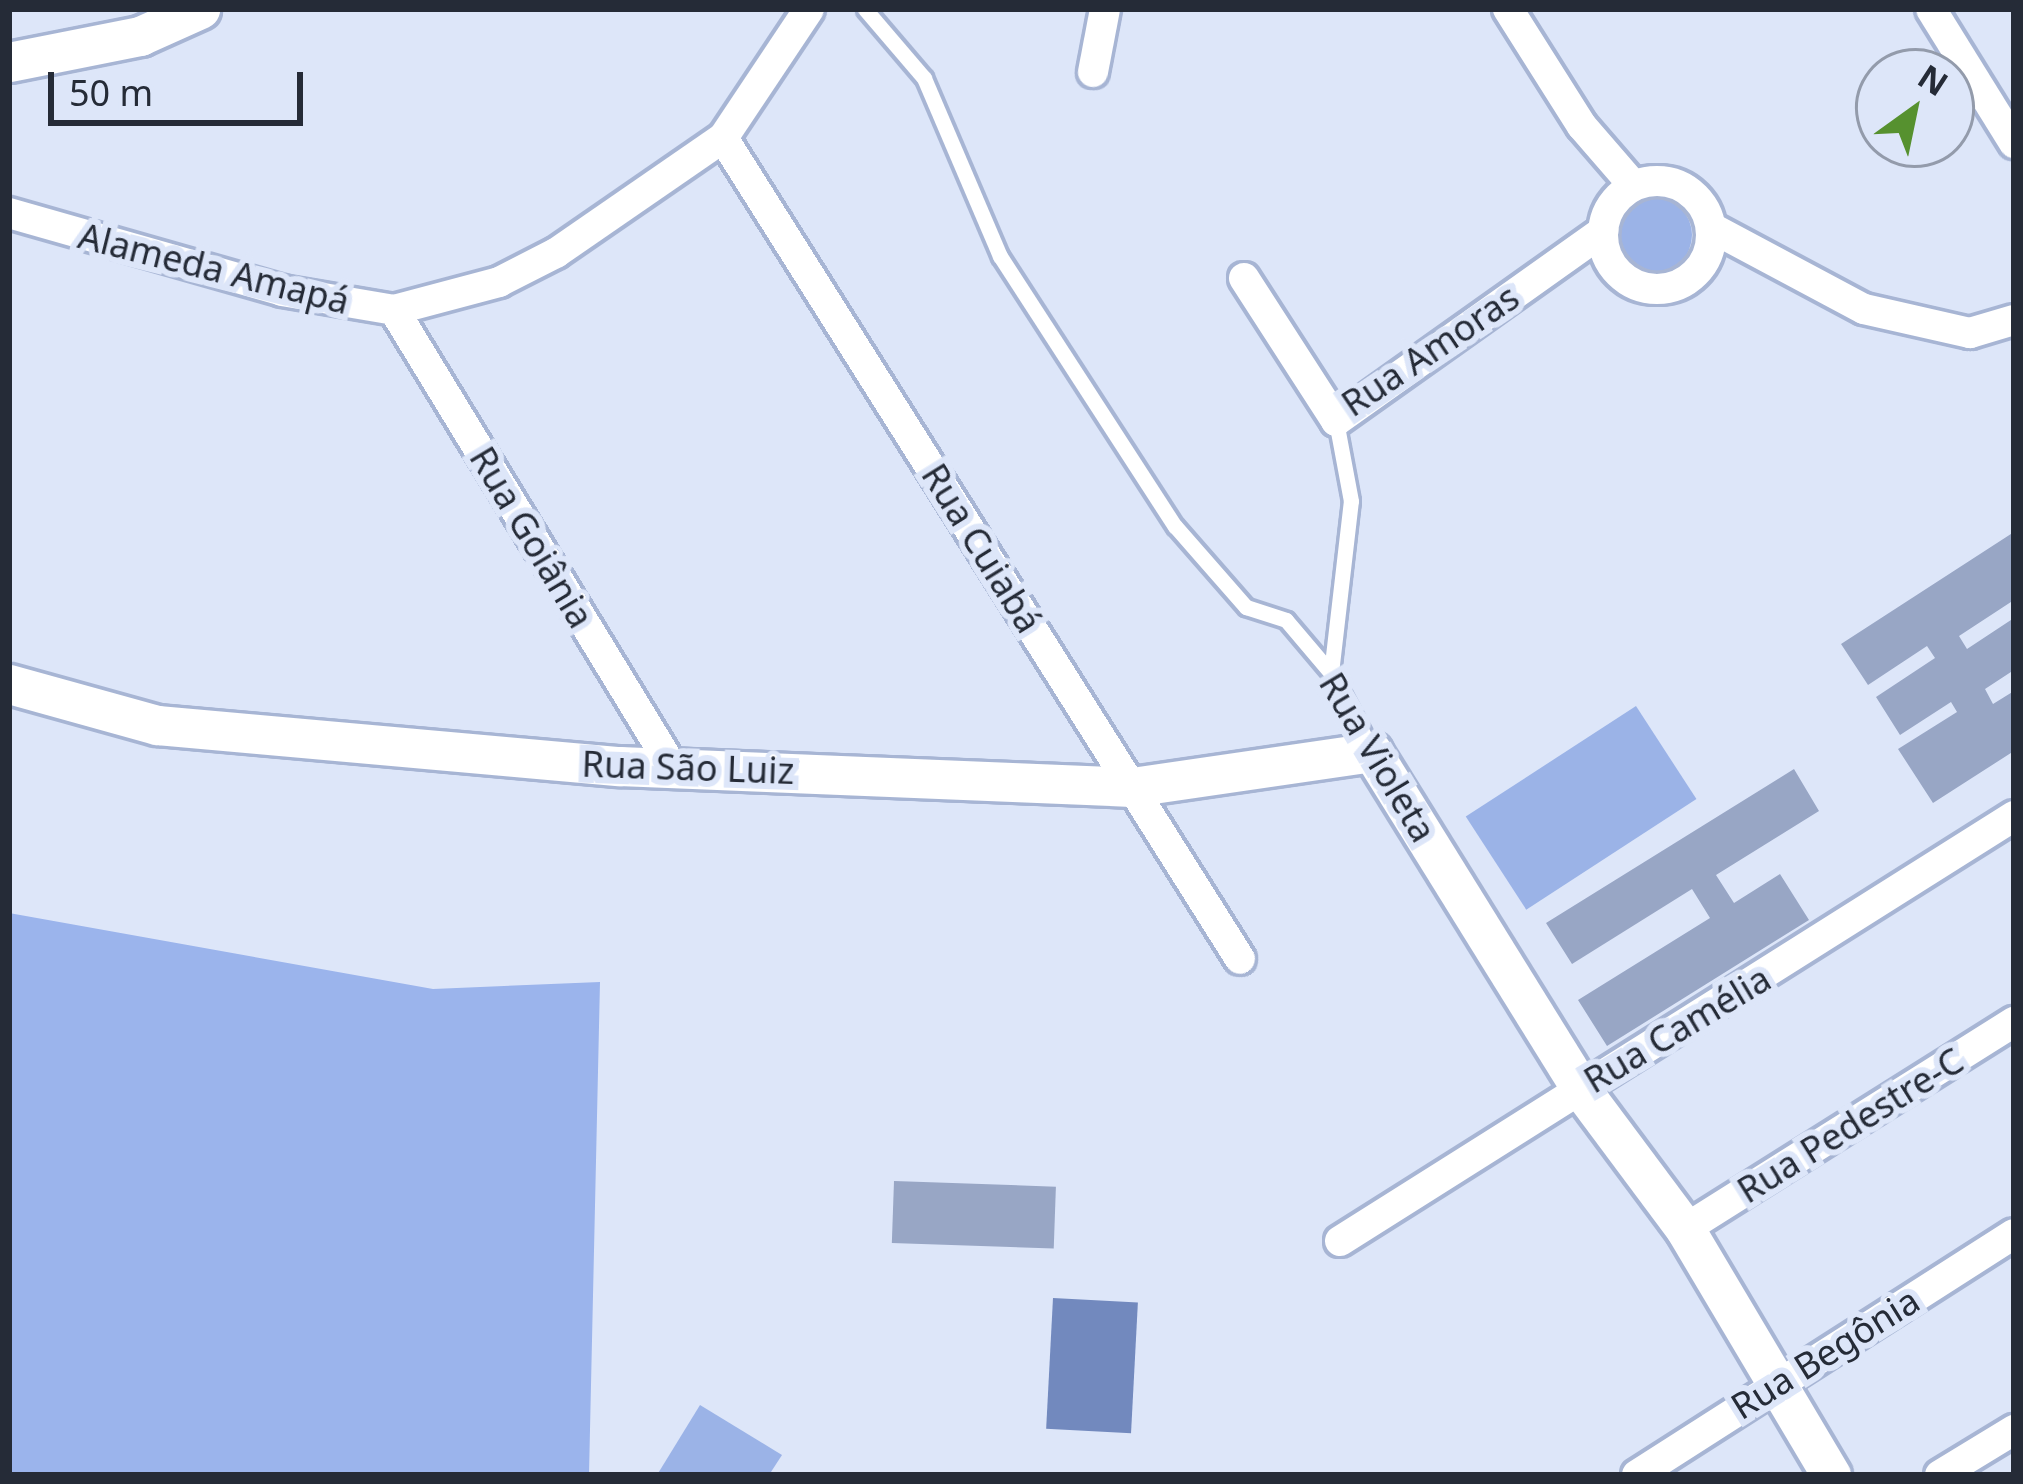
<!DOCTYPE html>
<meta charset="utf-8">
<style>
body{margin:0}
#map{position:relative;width:2023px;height:1484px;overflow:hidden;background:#dde6f9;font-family:"Noto Sans",sans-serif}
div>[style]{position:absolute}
.green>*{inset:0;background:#9bb3e7;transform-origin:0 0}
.round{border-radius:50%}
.forest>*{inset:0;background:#9bb4ec}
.water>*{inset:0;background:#7289be;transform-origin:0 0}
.building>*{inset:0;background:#98a6c5;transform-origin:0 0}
.roads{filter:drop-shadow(3px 0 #a7b5d4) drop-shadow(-3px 0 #a7b5d4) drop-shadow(0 3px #a7b5d4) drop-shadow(0 -3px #a7b5d4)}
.service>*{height:15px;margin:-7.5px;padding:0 7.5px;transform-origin:7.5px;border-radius:7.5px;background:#fff}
.minor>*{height:30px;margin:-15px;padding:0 15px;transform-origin:15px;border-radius:15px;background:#fff}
.minor>.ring{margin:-15px;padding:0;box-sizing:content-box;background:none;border:30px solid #fff;border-radius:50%}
.tertiary>*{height:39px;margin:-19.5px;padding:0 19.5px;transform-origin:19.5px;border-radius:19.5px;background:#fff}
span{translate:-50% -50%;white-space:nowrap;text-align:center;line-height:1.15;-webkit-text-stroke:12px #dde6f9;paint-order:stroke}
.street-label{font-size:36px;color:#252b37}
.frame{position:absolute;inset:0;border:12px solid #252b37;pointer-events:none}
.north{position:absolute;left:1855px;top:48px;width:120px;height:120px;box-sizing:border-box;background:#dde6f9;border:3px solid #939bab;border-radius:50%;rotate:33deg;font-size:33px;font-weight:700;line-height:48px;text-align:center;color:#252b37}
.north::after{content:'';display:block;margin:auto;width:42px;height:54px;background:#56912f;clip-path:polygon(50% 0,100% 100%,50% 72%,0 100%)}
.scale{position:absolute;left:48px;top:72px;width:255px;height:54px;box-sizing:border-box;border:6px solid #252b37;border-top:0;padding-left:15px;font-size:36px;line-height:42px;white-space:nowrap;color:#252b37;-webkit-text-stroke:9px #dde6f9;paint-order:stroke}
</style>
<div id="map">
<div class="green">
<i class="round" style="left:1616px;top:197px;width:76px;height:76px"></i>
<i style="left:1636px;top:706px;width:111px;height:203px;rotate:57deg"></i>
<i style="clip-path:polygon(700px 1405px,782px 1455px,769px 1475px,657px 1475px)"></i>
</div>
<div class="forest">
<i style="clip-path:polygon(9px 913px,433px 989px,600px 982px,589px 1475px,9px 1475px)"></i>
</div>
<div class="water">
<i style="left:1053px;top:1298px;width:85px;height:131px;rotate:3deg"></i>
</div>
<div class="building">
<i style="clip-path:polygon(2014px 532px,2014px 600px,1959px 636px,1967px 649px,2014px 618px,2014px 670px,1985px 689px,1993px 704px,2014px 691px,2014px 751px,1933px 803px,1898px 749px,1957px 712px,1951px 702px,1900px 735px,1876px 697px,1935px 658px,1927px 646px,1868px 685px,1841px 644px)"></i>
<i style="clip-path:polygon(1794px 769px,1819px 811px,1716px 875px,1734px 903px,1780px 874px,1809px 920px,1607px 1046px,1578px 1000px,1710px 918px,1692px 889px,1572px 964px,1546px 923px)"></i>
<i style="left:894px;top:1181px;width:162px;height:62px;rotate:2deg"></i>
</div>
<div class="roads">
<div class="service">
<i style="left:865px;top:9px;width:91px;rotate:49.5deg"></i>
<i style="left:924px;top:78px;width:194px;rotate:66.9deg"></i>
<i style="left:1000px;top:256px;width:322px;rotate:57.1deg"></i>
<i style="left:1175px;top:526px;width:108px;rotate:48.8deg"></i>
<i style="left:1246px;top:607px;width:42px;rotate:18deg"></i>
<i style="left:1286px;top:620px;width:70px;rotate:49.7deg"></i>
<i style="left:1331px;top:673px;width:86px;rotate:62.2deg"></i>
<i style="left:1331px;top:673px;width:173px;rotate:-83.4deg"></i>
<i style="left:1351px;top:501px;width:81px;rotate:-100.6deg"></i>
</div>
<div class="minor">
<i style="left:1508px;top:9px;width:138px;rotate:57.7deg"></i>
<i style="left:1582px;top:126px;width:79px;rotate:49.1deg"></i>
<i style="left:1931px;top:9px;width:158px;rotate:58.2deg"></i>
<i style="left:1093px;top:72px;width:64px;rotate:-79.2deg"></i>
<i style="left:723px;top:138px;width:970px;rotate:57.8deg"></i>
<i class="ring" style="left:1603px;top:181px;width:78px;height:78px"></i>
<i style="left:9px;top:213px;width:284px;rotate:15.9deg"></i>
<i style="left:282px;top:291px;width:114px;rotate:9.6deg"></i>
<i style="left:394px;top:310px;width:109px;rotate:-14.9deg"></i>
<i style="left:499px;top:282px;width:64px;rotate:-27deg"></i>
<i style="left:556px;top:253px;width:203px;rotate:-34.6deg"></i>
<i style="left:723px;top:138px;width:155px;rotate:-56.3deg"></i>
<i style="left:1712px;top:228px;width:172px;rotate:28.1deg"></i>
<i style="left:1864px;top:309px;width:109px;rotate:12.8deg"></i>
<i style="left:1970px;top:333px;width:46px;rotate:-16.5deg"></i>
<i style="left:1244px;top:278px;width:170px;rotate:57.2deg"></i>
<i style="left:1336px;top:421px;width:328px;rotate:-35.4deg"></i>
<i style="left:394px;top:310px;width:533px;rotate:58.67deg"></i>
<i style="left:1685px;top:1229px;width:389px;rotate:-32.2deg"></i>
<i style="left:1340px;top:1241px;width:797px;rotate:-32.23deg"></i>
<i style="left:1637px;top:1475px;width:447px;rotate:-32.6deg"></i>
<i style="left:1940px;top:1475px;width:87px;rotate:-31.3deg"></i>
</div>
<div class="tertiary">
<i style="left:9px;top:62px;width:134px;rotate:-11.2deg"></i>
<i style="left:140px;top:36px;width:66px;rotate:-24.2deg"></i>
<i style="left:9px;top:684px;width:154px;rotate:15.5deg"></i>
<i style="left:157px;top:725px;width:464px;rotate:5.1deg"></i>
<i style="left:619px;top:766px;width:513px;rotate:2.34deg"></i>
<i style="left:1132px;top:787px;width:243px;rotate:-8.3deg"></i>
<i style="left:1372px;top:752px;width:395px;rotate:58.2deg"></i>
<i style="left:1580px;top:1088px;width:176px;rotate:53.3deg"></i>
<i style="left:1685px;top:1229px;width:286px;rotate:59.3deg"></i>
</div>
</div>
<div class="street-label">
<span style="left:214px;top:268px;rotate:14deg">Alameda Amapá</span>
<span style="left:1430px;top:350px;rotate:-34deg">Rua Amoras</span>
<span style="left:532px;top:537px;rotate:59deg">Rua Goiânia</span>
<span style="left:982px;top:548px;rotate:58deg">Rua Cuiabá</span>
<span style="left:1378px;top:757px;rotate:59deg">Rua Violeta</span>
<span style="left:688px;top:767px;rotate:2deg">Rua São Luiz</span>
<span style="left:1677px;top:1029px;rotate:-31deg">Rua Camélia</span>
<span style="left:1850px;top:1125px;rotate:-32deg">Rua Pedestre-C</span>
<span style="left:1825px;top:1353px;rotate:-32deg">Rua Begônia</span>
</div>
<div class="frame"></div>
<div class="north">N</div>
<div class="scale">50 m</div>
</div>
